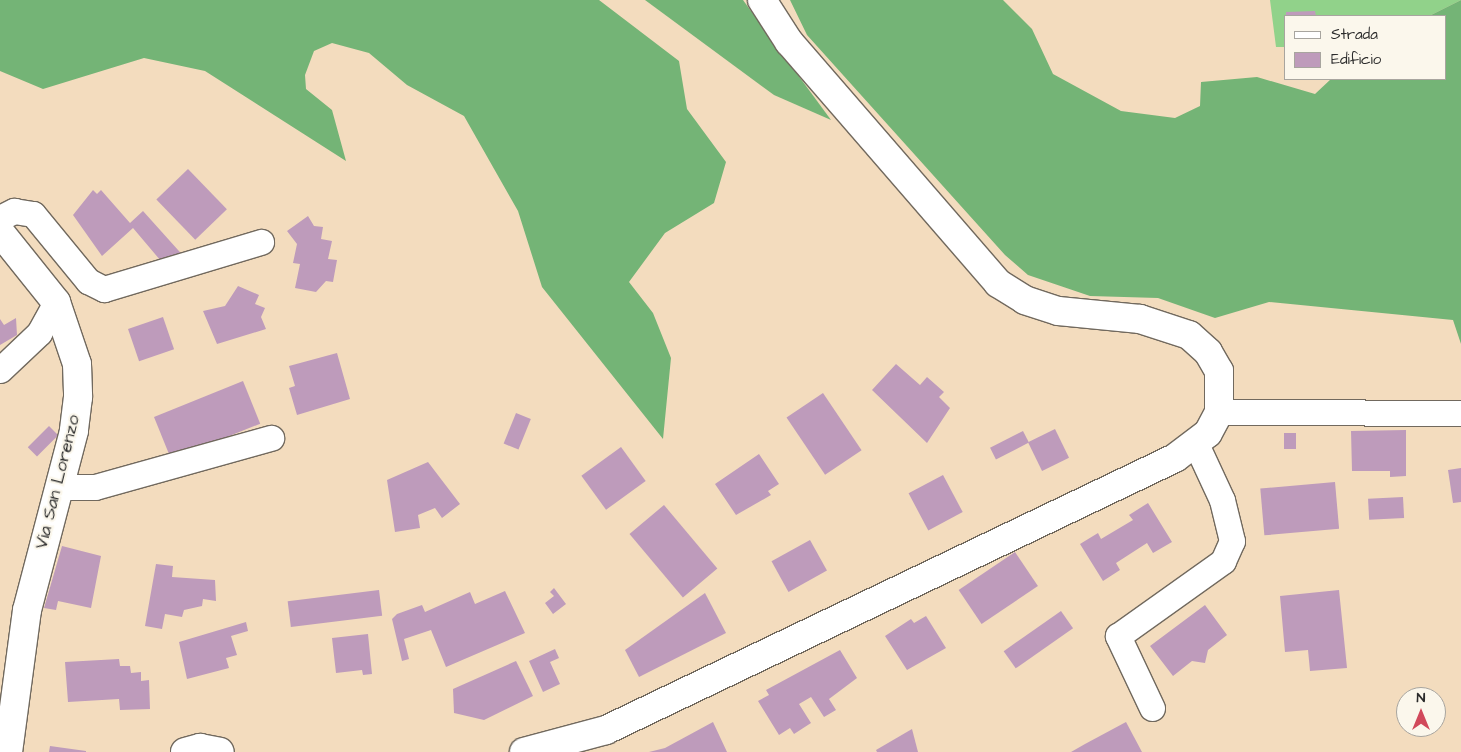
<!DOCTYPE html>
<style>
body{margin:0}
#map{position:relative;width:1461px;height:752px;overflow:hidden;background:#f3dcbe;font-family:"Architects Daughter",sans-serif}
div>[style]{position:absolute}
.green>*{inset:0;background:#91d28a}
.forest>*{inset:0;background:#74b476}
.building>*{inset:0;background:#be9bbb;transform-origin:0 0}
.roads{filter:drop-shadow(1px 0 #71695e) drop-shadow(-1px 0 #71695e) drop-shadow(0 1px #71695e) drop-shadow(0 -1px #71695e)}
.minor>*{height:25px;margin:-12.5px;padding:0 12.5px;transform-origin:12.5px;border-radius:12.5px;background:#fff}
.tertiary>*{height:28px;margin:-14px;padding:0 14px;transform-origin:14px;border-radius:14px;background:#fff}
.secondary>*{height:28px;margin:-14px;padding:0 14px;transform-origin:14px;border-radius:14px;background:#fff}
span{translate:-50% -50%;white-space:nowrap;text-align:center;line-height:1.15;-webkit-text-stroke:4.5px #fbf7ec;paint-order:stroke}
.street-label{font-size:18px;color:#2b2b2b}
.legend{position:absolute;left:1284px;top:15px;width:162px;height:65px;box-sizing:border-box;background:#fbf7ec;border:1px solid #a8a59f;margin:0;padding:6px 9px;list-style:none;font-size:15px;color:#2b2b2b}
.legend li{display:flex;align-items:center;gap:10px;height:25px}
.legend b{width:25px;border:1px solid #a8a59f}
.north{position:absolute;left:1396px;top:687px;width:50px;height:50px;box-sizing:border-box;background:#fbf7ec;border:1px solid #a8a59f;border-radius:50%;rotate:0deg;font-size:14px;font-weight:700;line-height:20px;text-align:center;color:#2b2b2b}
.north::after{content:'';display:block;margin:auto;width:18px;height:22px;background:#d1495b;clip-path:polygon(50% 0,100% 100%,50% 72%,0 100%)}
</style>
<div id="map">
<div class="green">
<i style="clip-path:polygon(1270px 0,1461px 0,1429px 16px,1285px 16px,1285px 47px,1276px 47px)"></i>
</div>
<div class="forest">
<i style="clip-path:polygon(0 0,599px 0,679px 61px,687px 109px,726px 162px,714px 203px,665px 233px,629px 282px,653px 313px,671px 358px,663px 439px,542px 287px,518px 211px,464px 116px,407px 85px,369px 53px,332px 43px,314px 51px,305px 75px,306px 89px,332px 110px,346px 161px,205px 71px,144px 58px,43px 89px,0 71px)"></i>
<i style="clip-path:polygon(645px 0,743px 0,831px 120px,774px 95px)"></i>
<i style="clip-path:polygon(790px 0,1003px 0,1032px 29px,1053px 74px,1121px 111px,1175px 118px,1200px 106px,1201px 82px,1257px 77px,1315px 94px,1331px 79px,1445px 79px,1445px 16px,1429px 16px,1461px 0,1461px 344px,1453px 320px,1269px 302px,1215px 318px,1158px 298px,1090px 296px,1028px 275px,1005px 255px,807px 35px)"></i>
</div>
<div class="building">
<i style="clip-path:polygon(1315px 11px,1316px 16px,1286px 16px,1286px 12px)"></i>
<i style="left:188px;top:169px;width:56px;height:44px;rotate:46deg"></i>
<i style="clip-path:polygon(93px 190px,97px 194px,101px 190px,130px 223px,143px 211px,187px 260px,166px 267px,133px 228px,102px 256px,73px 215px)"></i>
<i style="clip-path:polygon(308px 216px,314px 226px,323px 227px,321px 239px,332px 241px,328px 259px,337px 260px,333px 282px,326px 281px,316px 292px,295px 288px,300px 264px,293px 263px,297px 244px,287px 231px)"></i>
<i style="clip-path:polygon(238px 286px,259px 295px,255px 304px,265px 308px,261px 317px,266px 329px,217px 344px,203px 311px,225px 306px)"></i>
<i style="left:163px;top:317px;width:34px;height:37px;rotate:71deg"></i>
<i style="clip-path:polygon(16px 318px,17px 335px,0 345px,0 319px,4px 325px)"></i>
<i style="clip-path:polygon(337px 353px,350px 399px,297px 415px,289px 388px,295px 386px,289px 366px)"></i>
<i style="clip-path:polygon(896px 364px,920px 385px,927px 377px,944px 392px,939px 397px,950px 408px,927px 443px,872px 390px)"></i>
<i style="left:243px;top:381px;width:46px;height:96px;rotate:68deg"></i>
<i style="left:823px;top:393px;width:69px;height:44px;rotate:56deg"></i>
<i style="left:516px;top:413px;width:16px;height:33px;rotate:22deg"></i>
<i style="left:49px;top:426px;width:13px;height:30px;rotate:45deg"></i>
<i style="left:1055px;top:429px;width:32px;height:30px;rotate:64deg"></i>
<i style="clip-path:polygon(1406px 430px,1406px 476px,1390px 477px,1390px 471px,1352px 471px,1351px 431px)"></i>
<i style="left:1023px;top:431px;width:13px;height:37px;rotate:63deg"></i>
<i style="left:1284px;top:433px;width:12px;height:16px"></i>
<i style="left:621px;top:447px;width:42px;height:49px;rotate:54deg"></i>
<i style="clip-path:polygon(759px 454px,779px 484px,768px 491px,771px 495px,736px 515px,715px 484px)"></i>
<i style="clip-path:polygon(428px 462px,460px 504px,442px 518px,435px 508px,418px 515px,420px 528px,395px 532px,387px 480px)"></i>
<i style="clip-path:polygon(1461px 468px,1461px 502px,1453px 503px,1448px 470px)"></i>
<i style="left:943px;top:475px;width:42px;height:39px;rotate:62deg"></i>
<i style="left:1335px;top:482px;width:47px;height:75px;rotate:85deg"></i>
<i style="left:1403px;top:497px;width:21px;height:35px;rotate:87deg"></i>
<i style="clip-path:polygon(1148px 503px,1172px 542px,1153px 553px,1147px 543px,1116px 563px,1120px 570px,1103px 581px,1080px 544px,1098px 533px,1101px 539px,1133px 520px,1129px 515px)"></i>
<i style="left:664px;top:505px;width:83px;height:45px;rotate:50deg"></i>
<i style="left:810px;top:540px;width:35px;height:44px;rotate:61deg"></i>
<i style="clip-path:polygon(62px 546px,101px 556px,91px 608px,58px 601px,56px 610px,44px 608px)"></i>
<i style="left:1015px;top:552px;width:41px;height:68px;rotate:56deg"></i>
<i style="clip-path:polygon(156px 564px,173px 566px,172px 577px,215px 580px,216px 601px,203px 599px,202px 606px,184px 610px,182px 617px,165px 614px,162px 629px,145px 626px)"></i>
<i style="clip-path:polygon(554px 588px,566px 604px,553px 614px,545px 603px,554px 596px,550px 592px)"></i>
<i style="left:379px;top:590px;width:26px;height:92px;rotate:83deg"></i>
<i style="clip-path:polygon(1339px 590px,1347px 668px,1310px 671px,1308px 650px,1285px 652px,1280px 596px)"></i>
<i style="clip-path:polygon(505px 591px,525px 633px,446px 667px,431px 630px,404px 639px,409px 659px,402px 661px,392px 619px,397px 614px,422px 605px,425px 612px,470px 592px,475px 604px)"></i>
<i style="clip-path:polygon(705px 593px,726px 633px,639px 677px,625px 650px)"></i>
<i style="clip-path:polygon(1205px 605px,1227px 635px,1208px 650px,1205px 663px,1192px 661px,1173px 676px,1150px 646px)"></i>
<i style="left:1061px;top:611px;width:21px;height:70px;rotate:55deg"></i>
<i style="clip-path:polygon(926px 616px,946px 648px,907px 670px,885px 636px,911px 619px,914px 623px)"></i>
<i style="clip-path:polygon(246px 622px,248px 631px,231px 636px,237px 655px,226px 658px,229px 668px,187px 679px,179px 642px)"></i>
<i style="clip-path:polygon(368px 634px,372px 674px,363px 675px,362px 670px,336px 673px,332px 638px)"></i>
<i style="clip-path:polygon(555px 649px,559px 658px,550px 662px,560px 684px,543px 692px,529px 661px)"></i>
<i style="clip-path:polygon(840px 650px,857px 678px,829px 699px,836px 710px,824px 717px,811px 697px,799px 704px,811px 723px,794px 734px,790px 728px,779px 735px,758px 701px,769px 695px,766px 690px)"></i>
<i style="clip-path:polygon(119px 659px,120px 666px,130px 666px,131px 673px,141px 672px,141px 681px,149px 680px,150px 709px,120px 710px,119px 699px,68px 702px,65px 662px)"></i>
<i style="clip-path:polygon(516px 661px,533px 696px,484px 720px,454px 713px,453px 689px)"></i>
<i style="clip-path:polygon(713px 722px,727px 752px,649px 752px,665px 748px)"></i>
<i style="clip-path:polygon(1126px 722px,1142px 752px,1071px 752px,1085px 744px)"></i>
<i style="clip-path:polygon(912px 729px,918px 752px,877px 752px,876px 750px)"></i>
<i style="clip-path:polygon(50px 746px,86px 751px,86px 752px,49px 752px)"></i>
</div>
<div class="roads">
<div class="minor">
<i style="left:0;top:218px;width:16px;rotate:-27deg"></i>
<i style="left:14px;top:211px;width:19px;rotate:9deg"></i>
<i style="left:33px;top:214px;width:87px;rotate:50.6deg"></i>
<i style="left:88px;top:281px;width:18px;rotate:27deg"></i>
<i style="left:104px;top:289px;width:164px;rotate:-16.7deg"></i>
<i style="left:0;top:370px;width:54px;rotate:-43.5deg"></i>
<i style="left:39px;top:333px;width:35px;rotate:-61deg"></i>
<i style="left:1219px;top:412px;width:242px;rotate:0.2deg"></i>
<i style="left:59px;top:487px;width:36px"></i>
<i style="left:95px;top:487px;width:183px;rotate:-15.6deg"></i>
<i style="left:1152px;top:708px;width:80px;rotate:-115.3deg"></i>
<i style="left:1118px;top:636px;width:129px;rotate:-35.5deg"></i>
<i style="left:1223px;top:561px;width:22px;rotate:-66deg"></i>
<i style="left:1232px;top:541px;width:42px;rotate:-103.7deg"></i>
<i style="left:1222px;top:500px;width:62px;rotate:-114.9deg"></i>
</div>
<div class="tertiary">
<i style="left:0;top:232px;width:90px;rotate:51.3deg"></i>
<i style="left:56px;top:302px;width:65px;rotate:71.3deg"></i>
<i style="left:77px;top:364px;width:33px;rotate:88deg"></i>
<i style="left:78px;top:397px;width:34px;rotate:97deg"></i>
<i style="left:74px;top:431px;width:185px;rotate:104.7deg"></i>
<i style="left:27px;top:610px;width:143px;rotate:97.6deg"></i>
</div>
<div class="secondary">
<i style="left:185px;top:752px;width:16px;rotate:-15deg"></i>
<i style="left:200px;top:748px;width:20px;rotate:11deg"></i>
<i style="left:524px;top:752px;width:85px;rotate:-15deg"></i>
<i style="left:606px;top:730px;width:631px;rotate:-25.55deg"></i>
<i style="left:1175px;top:458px;width:41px;rotate:-37.1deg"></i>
<i style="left:1208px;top:433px;width:24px;rotate:-62deg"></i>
<i style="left:1219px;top:412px;width:41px;rotate:-90deg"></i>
<i style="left:1219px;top:371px;width:22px;rotate:-120deg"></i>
<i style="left:1208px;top:352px;width:25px;rotate:-138deg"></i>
<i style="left:1189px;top:335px;width:52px;rotate:-161.9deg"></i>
<i style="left:1140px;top:319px;width:82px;rotate:-174.4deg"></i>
<i style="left:1058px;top:311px;width:35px;rotate:-162deg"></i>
<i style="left:1025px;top:300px;width:32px;rotate:-148deg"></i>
<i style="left:998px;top:283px;width:319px;rotate:-130.9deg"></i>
<i style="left:789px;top:42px;width:50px;rotate:-122.7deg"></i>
</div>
</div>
<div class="street-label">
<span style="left:58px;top:482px;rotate:-76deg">Via San Lorenzo</span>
</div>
<ul class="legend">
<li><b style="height:6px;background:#fff"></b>Strada</li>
<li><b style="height:14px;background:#be9bbb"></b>Edificio</li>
</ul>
<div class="north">N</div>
</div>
